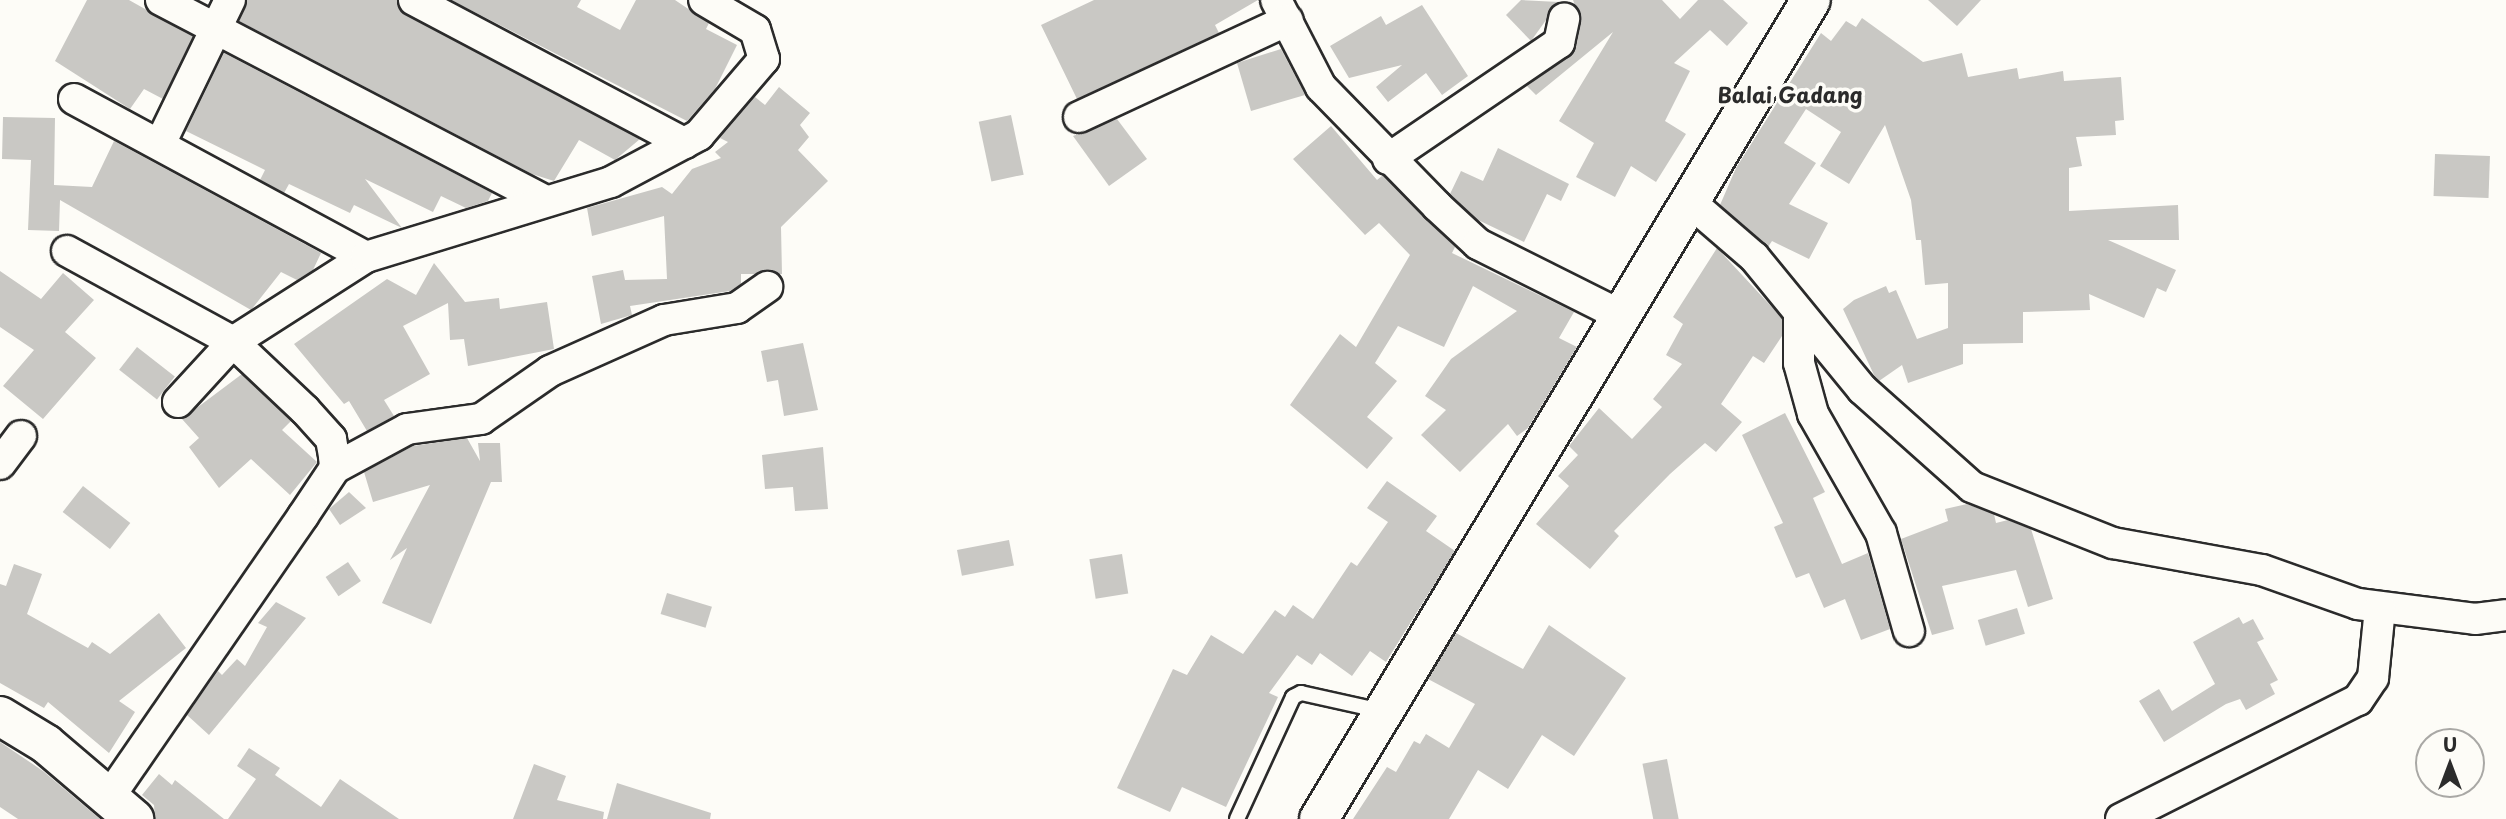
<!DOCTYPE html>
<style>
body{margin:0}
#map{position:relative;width:2506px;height:819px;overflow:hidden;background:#fdfcf7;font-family:"Playpen Sans",sans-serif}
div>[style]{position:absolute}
.building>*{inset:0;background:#c9c8c4;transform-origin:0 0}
.roads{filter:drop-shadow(2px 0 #2b2b2b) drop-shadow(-2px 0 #2b2b2b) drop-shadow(0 2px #2b2b2b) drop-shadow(0 -2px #2b2b2b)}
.lane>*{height:14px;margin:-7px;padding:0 7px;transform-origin:7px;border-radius:7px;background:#fdfcf7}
.street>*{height:30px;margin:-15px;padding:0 15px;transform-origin:15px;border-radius:15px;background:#fdfcf7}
.secondary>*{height:38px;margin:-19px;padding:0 19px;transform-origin:19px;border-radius:19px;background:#fdfcf7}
span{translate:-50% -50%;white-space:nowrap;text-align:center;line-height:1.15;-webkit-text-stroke:7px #fdfcf7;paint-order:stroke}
.quarter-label{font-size:21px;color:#2b2b2b;font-weight:700}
.north{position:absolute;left:2415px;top:728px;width:70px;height:70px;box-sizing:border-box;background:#fdfcf7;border:2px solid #a9a8a5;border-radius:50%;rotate:0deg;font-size:19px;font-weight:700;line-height:28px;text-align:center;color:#2b2b2b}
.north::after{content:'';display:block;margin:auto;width:24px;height:32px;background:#2b2b2b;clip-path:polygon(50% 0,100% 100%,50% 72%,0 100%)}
</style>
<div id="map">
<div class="building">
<i style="clip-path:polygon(87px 0,129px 0,193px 36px,163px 99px,144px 89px,130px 109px,55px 61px)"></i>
<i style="clip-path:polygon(247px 0,397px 0,406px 15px,640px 139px,615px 160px,579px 140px,554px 181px,532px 174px,239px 21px)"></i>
<i style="clip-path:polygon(451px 0,581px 0,577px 7px,620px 30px,636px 0,675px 0,709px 23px,706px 29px,737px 45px,715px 89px,687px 121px)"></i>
<i style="clip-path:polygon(1094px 0,1258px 0,1215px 25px,1219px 33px,1077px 99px,1041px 25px)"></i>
<i style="clip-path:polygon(1521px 0,1559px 2px,1531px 41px,1506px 15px)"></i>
<i style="clip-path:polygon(1573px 0,1662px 0,1680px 19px,1698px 0,1723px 0,1748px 23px,1727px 46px,1710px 30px,1674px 63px,1690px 71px,1665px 121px,1686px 134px,1656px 182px,1631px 166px,1615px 197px,1576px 177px,1594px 143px,1559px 121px,1613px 32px,1536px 95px,1527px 86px,1576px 47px,1581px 22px)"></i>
<i style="clip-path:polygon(1928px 0,1981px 0,1957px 26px)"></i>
<i style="clip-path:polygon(1422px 5px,1468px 76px,1442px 95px,1426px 73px,1388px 102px,1376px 87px,1402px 65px,1349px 78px,1330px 46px,1381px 16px,1386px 25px)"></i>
<i style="clip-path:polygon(1862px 18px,1923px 62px,1962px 53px,1968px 77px,2017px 68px,2019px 79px,2063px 71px,2064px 81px,2121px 77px,2124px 120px,2115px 121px,2116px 135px,2076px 137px,2082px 166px,2069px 168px,2069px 211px,2178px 205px,2179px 240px,2108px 240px,2176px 270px,2166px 292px,2157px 288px,2144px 318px,2089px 294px,2090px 310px,2023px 312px,2023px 343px,1963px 344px,1963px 364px,1908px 383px,1902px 365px,1879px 381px,1875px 377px,1843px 309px,1854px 300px,1886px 286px,1889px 293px,1896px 290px,1917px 339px,1948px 328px,1948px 283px,1925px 285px,1921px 240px,1916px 240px,1911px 200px,1885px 125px,1849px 184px,1820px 166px,1841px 132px,1806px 109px,1784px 143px,1816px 163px,1789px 204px,1828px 223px,1809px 259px,1772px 241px,1768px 247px,1720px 205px,1736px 168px,1821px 33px,1831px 41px,1846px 21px,1856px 27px)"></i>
<i style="clip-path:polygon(1281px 49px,1305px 95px,1251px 111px,1237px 63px)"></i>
<i style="clip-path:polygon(224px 53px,492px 193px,488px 201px,466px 208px,441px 196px,433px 212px,365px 179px,402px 228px,354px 205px,350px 213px,289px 184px,284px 193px,260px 180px,265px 170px,186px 131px)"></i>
<i style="clip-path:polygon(779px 87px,810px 113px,800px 125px,809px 137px,798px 150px,828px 181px,781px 227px,782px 274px,741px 274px,741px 284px,730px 291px,630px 306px,632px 315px,601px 324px,592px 276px,623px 270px,625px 280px,667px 279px,664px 216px,592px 236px,587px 208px,662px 187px,672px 194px,692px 169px,721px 158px,715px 152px,728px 142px,720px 138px,755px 97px,765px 105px)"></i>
<i style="left:1011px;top:115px;width:61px;height:33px;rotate:78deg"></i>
<i style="clip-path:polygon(3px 117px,55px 118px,54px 185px,92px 187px,114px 141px,321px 253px,313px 270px,297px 280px,281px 272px,251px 310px,60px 200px,59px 231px,28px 230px,31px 160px,2px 159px)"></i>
<i style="clip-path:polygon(1117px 119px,1147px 159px,1109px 186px,1073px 136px)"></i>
<i style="clip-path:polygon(1331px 126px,1377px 180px,1383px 175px,1455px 247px,1452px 253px,1574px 312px,1559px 338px,1577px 347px,1528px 428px,1517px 436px,1508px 424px,1460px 472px,1421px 435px,1446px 410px,1425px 396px,1451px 359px,1517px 311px,1473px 286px,1444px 347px,1398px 326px,1375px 363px,1397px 381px,1367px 417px,1393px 438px,1367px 469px,1290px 405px,1340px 334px,1356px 347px,1410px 255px,1379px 223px,1365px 235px,1293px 159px)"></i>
<i style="clip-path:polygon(1498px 148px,1569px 184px,1561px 201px,1547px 194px,1524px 242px,1476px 219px,1450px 194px,1461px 171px,1483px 181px)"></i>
<i style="left:2435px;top:154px;width:55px;height:42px;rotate:2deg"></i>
<i style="clip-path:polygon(1717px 248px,1782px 318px,1782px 336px,1764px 363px,1753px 356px,1721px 404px,1742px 422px,1716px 452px,1705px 443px,1670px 474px,1614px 531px,1619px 536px,1590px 569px,1536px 524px,1569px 486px,1558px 476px,1578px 455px,1569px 446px,1599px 408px,1632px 439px,1662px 407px,1653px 399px,1682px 364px,1666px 355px,1683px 324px,1673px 317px)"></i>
<i style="clip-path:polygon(434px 263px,465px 302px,499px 298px,500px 309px,547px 302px,554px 349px,468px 366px,464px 339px,450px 340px,448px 303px,403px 326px,430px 374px,384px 400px,394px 416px,367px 431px,349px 401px,344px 404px,294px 344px,387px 279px,416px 295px)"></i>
<i style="clip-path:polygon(0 271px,41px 299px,63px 273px,94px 300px,65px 332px,96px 358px,43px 419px,3px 386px,34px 350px,0 327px)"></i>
<i style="clip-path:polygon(803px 343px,818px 410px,784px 416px,778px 380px,767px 382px,761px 351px)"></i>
<i style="left:137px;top:347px;width:48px;height:29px;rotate:38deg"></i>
<i style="clip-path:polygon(242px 374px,291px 421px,282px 430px,317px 462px,290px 495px,251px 459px,219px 488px,189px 447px,199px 438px,182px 419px)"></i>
<i style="clip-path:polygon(1785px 413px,1825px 492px,1813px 498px,1842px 564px,1868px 553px,1890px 629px,1861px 640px,1845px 599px,1824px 608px,1809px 573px,1796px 578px,1774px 527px,1783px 523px,1742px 435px)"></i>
<i style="clip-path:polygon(467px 438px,480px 461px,478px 443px,500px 443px,502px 482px,491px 482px,431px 624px,382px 603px,407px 548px,390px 560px,430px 485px,373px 502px,364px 472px,413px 446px)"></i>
<i style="clip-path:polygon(823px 447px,828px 509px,795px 511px,793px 487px,765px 489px,762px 455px)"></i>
<i style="clip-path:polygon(1387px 481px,1437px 516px,1426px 531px,1455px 551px,1386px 662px,1370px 651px,1352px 676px,1320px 653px,1312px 665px,1297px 655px,1269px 693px,1278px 697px,1226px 807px,1182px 787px,1170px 812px,1117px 788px,1173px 669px,1187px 675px,1211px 635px,1243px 654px,1275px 610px,1285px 617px,1293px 605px,1313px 619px,1351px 562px,1357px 566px,1388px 522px,1367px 508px)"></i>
<i style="left:83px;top:486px;width:60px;height:33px;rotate:38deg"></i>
<i style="clip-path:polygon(349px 492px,366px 508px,340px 525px,329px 509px)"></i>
<i style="clip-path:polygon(1967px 504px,1994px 514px,1996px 523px,2008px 520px,2031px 529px,2053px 599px,2028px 607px,2016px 570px,1942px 586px,1954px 629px,1932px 635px,1901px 539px,1948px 521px,1945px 509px)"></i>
<i style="left:1009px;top:540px;width:26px;height:53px;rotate:79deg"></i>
<i style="left:1122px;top:554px;width:40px;height:33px;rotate:81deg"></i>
<i style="left:348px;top:562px;width:23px;height:27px;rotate:56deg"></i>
<i style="clip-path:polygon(14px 564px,42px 574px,27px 614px,88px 648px,92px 642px,110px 654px,159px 613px,186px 648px,119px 701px,135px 712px,109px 753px,48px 702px,44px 708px,0 683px,0 584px,6px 586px)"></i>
<i style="left:667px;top:593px;width:47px;height:22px;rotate:17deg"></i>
<i style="clip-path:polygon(276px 602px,306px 618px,209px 735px,187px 715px,218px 671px,222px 675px,237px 659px,245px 666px,267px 627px,258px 623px)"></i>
<i style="left:2017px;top:608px;width:27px;height:41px;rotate:73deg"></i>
<i style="clip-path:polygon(2239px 617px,2243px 624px,2253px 619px,2264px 639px,2257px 642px,2278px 680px,2270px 684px,2275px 694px,2246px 710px,2240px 699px,2226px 704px,2164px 742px,2139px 701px,2159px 689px,2172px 711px,2215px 684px,2193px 642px)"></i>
<i style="clip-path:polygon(1549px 625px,1626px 678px,1574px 756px,1542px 735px,1508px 789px,1478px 770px,1449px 819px,1353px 819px,1387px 767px,1396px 772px,1414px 741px,1420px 744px,1426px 734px,1449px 748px,1475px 704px,1428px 679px,1456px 633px,1523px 669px)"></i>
<i style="clip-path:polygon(0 742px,43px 771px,100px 819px,18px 819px,0 807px)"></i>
<i style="clip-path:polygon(249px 748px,280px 768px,275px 775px,321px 807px,340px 779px,399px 819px,228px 819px,256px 779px,237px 766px)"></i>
<i style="left:1667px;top:759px;width:61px;height:25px;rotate:79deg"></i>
<i style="clip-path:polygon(534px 764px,566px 776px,557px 800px,604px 812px,603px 819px,513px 819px)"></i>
<i style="clip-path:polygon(159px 774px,172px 785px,175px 780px,224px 819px,155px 819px,154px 805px,142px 795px)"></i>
<i style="clip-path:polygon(617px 783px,711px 813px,710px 819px,607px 819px)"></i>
</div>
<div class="roads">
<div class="lane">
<i style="left:1237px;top:819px;width:134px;rotate:-65.3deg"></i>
<i style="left:1293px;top:697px;width:9px;rotate:-27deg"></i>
<i style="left:1301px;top:693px;width:83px;rotate:12.5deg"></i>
</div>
<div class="street">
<i style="left:161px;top:0;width:433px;rotate:27.6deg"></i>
<i style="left:414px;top:0;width:306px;rotate:27.9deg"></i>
<i style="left:1276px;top:0;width:98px;rotate:62.7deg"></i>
<i style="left:1321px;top:87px;width:166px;rotate:45.7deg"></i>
<i style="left:1437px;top:206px;width:56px;rotate:42.8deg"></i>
<i style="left:1478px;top:244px;width:157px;rotate:26.6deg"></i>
<i style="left:74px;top:99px;width:332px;rotate:28.4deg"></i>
<i style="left:1079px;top:117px;width:230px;rotate:-24.9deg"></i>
<i style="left:160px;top:144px;width:160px;rotate:-64.1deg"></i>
<i style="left:1388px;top:159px;width:207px;rotate:-34.2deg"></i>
<i style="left:1559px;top:43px;width:25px;rotate:-78deg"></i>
<i style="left:1690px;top:202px;width:84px;rotate:40.7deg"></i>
<i style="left:1754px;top:257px;width:171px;rotate:50.7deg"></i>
<i style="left:1862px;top:389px;width:147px;rotate:41.7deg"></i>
<i style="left:1972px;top:487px;width:152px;rotate:21.7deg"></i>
<i style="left:2113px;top:543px;width:151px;rotate:10.3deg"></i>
<i style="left:2262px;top:570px;width:102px;rotate:19.5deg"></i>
<i style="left:2358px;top:604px;width:118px;rotate:7.3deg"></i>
<i style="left:2475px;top:619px;width:31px;rotate:-7deg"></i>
<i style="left:67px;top:251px;width:189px;rotate:28.7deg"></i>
<i style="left:233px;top:342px;width:99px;rotate:43.4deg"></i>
<i style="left:305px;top:410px;width:39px;rotate:48deg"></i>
<i style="left:331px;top:439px;width:17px;rotate:80deg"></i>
<i style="left:334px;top:456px;width:12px;rotate:85deg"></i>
<i style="left:335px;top:468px;width:58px;rotate:123.7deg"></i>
<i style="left:303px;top:516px;width:341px;rotate:124.6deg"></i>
<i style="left:1799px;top:316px;width:47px;rotate:90deg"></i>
<i style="left:1799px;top:363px;width:53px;rotate:74.6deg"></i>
<i style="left:1813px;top:414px;width:137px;rotate:60.3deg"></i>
<i style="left:1881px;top:533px;width:102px;rotate:74.1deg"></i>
<i style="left:178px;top:402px;width:81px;rotate:-47.5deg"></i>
<i style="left:233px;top:342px;width:158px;rotate:-32.6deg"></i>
<i style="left:366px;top:257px;width:256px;rotate:-17deg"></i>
<i style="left:611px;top:182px;width:100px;rotate:-28.1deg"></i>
<i style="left:699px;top:135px;width:100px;rotate:-49.5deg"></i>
<i style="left:764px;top:59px;width:30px;rotate:-107deg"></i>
<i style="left:755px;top:30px;width:59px;rotate:-149.5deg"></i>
<i style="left:0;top:464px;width:35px;rotate:-53deg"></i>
<i style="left:335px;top:468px;width:82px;rotate:-28.4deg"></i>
<i style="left:407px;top:429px;width:75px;rotate:-7.7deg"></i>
<i style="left:481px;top:419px;width:84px;rotate:-34.8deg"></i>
<i style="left:550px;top:371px;width:125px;rotate:-24.1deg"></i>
<i style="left:664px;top:320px;width:74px;rotate:-9.3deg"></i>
<i style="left:737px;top:308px;width:37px;rotate:-35deg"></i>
<i style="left:2121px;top:819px;width:265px;rotate:-26.7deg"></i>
<i style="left:2358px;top:700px;width:27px;rotate:-56deg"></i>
<i style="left:2373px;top:678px;width:70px;rotate:-84.3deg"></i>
</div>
<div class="secondary">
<i style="left:0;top:716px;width:54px;rotate:31.3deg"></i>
<i style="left:46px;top:744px;width:116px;rotate:40.4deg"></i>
<i style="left:1319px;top:819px;width:955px;rotate:-59.01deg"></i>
</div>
</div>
<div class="quarter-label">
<span style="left:1790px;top:94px">Balai Gadang</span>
</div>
<div class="north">U</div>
</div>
